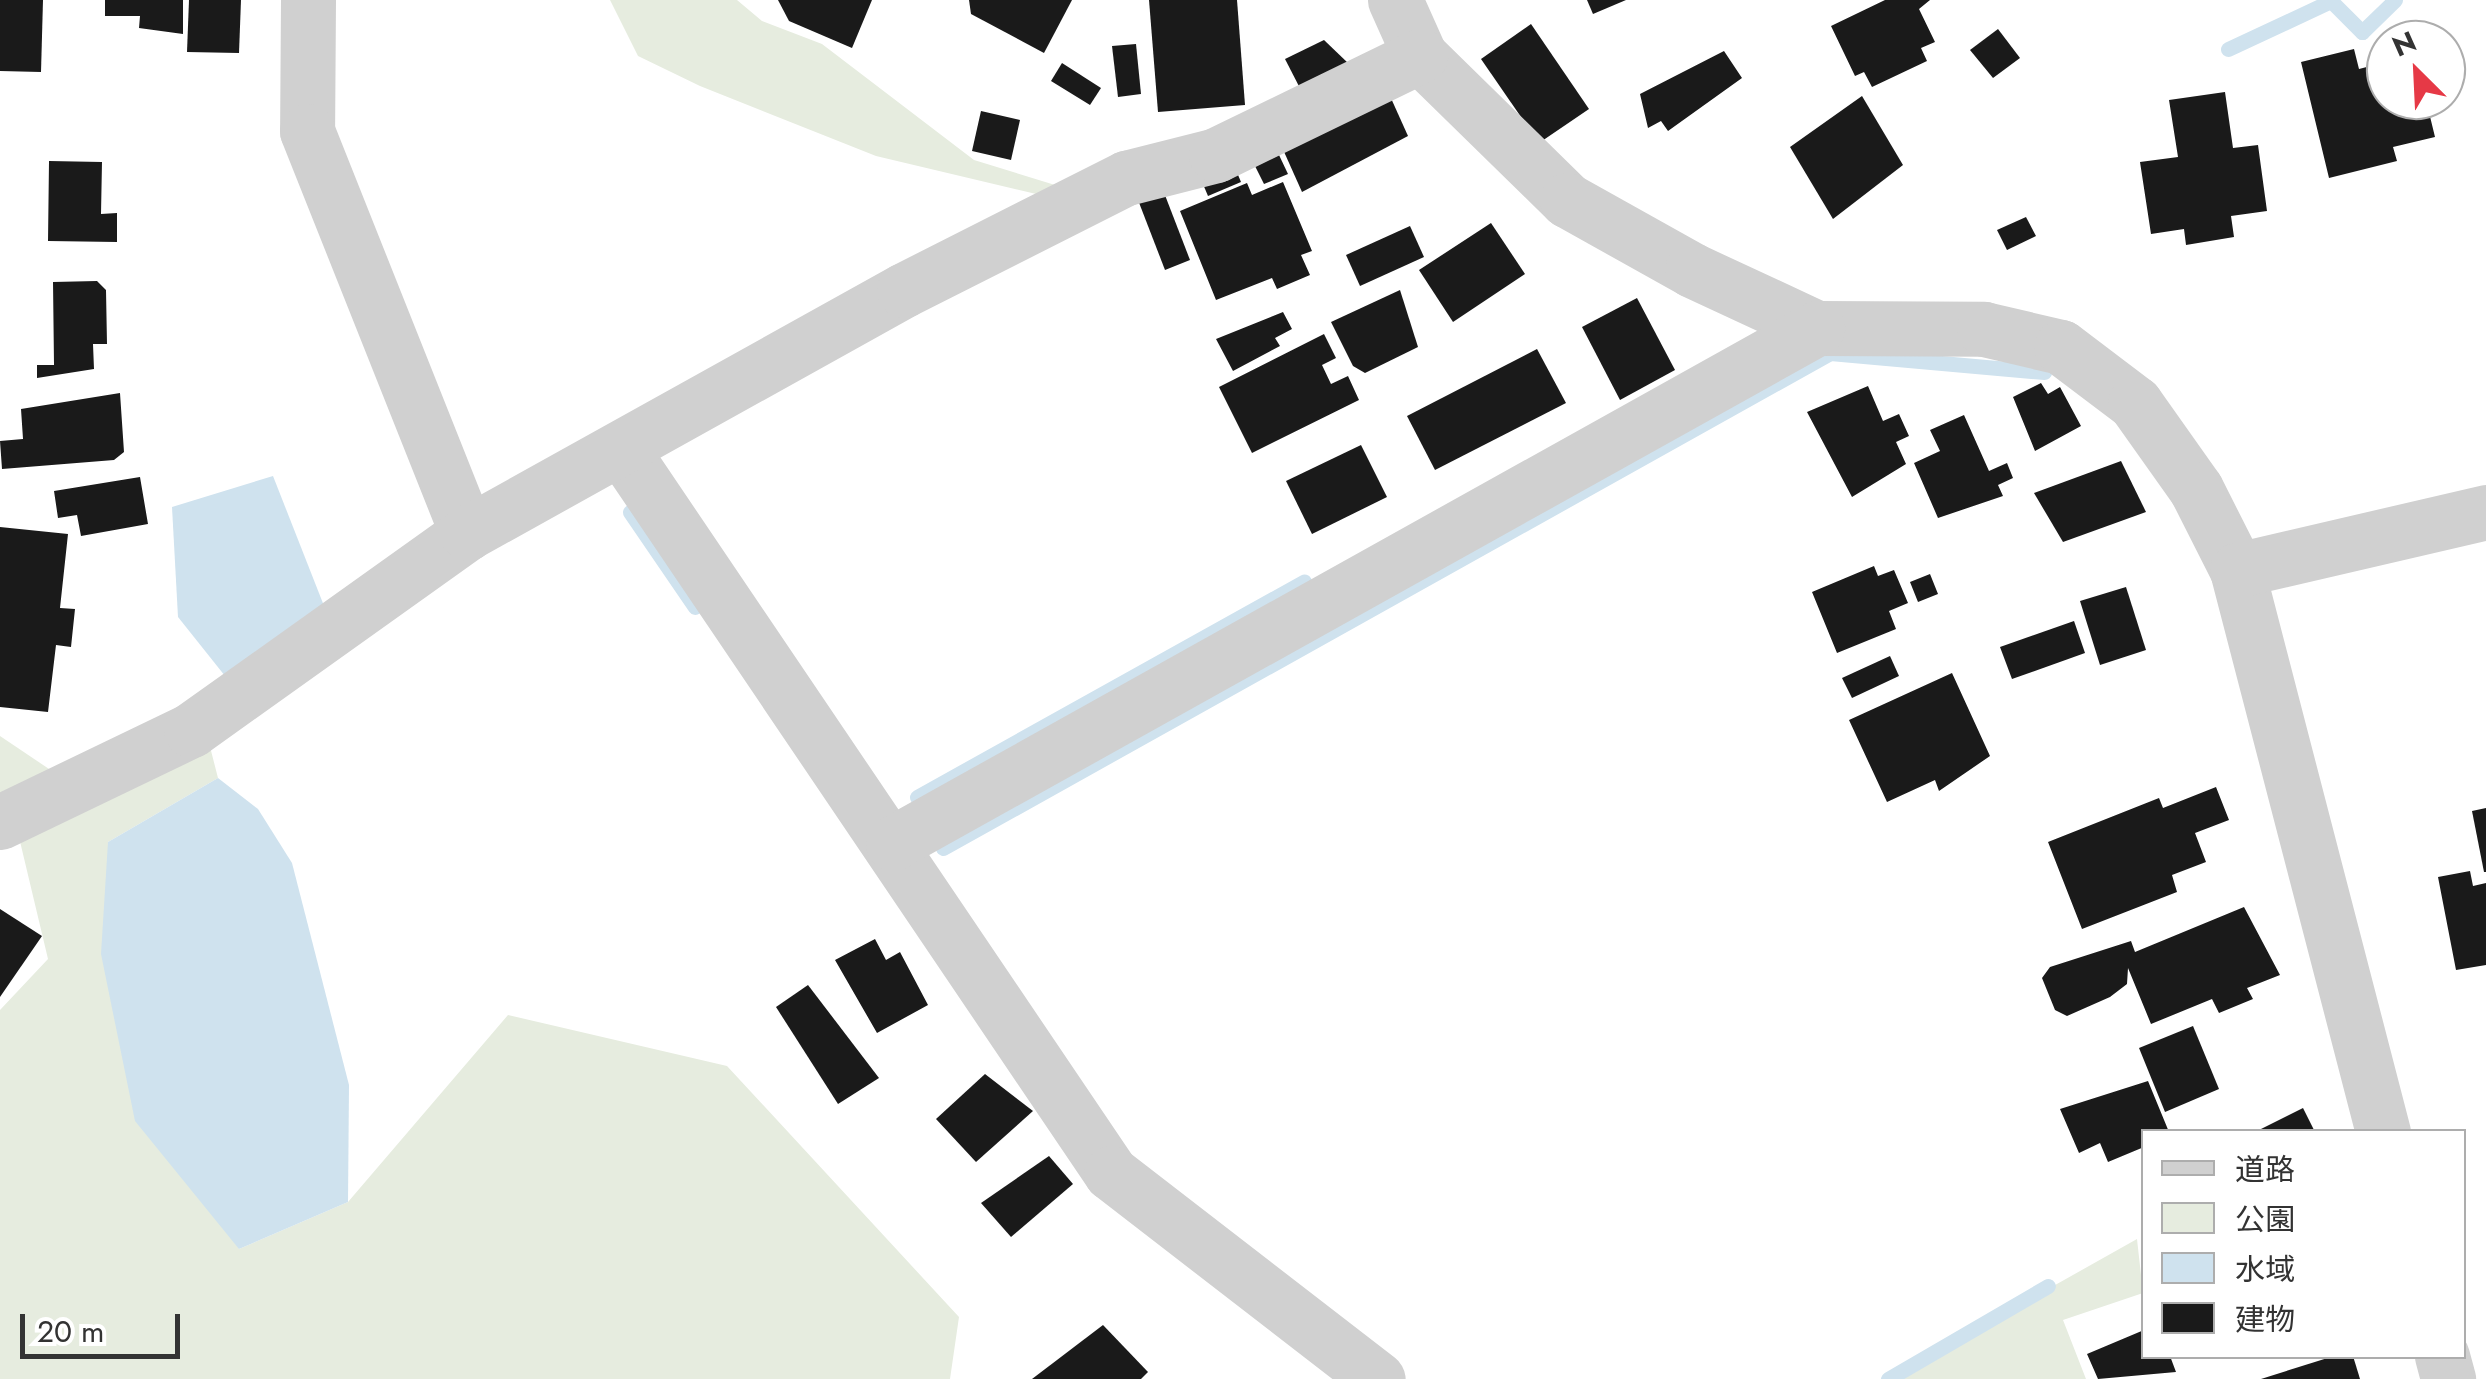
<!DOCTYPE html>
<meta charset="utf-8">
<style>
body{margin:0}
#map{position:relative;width:2486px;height:1379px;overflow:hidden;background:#fff;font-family:Jost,"Noto Sans JP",sans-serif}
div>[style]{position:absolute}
.green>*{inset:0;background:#e6ecdf}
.water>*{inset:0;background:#cfe2ee}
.stream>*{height:15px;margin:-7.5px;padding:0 7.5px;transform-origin:7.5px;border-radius:7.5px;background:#cfe2ee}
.building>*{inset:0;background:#1a1a1a}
.minor>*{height:55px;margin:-27.5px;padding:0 27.5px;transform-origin:27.5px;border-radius:27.5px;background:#d0d0d0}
span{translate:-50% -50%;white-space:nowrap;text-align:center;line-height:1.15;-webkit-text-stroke:10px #fff;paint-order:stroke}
.legend{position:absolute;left:2141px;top:1129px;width:325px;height:230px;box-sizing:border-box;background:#fff;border:2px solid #adadad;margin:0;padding:12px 18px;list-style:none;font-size:30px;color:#333}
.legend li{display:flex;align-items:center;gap:20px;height:50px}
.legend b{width:50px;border:2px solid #adadad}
.north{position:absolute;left:2366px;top:20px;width:100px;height:100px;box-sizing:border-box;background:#fff;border:2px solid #adadad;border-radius:50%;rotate:336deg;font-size:28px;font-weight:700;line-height:40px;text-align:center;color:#333}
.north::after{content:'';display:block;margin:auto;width:35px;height:45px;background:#e63946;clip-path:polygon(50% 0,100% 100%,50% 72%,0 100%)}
.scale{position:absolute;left:20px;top:1314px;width:160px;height:45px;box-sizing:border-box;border:5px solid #333;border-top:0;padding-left:12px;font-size:30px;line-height:35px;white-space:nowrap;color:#333;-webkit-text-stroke:8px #fff;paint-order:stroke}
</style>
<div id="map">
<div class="green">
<div style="clip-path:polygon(610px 0,737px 0,762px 21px,822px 44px,974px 160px,1068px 189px,1049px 197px,876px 156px,700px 86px,638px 56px)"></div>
<div style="clip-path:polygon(207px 735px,218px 778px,108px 842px,239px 1249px,348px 1202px,508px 1015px,727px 1066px,959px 1317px,950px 1379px,0 1379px,0 1010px,48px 959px,18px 833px)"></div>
<div style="clip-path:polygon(0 736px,58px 775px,0 810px)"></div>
<div style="clip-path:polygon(2137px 1239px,2143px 1293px,2063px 1320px,2086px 1379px,1888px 1379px)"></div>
</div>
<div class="water">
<div style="clip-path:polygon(273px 476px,328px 616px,233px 686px,178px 617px,172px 507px)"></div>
<div style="clip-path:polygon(218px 778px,258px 809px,292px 863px,349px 1085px,348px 1202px,239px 1249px,135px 1121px,101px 954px,108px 842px)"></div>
</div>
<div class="stream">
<div style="left:2228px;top:49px;width:114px;rotate:-25deg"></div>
<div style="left:2331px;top:1px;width:44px;rotate:45deg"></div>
<div style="left:2362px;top:32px;width:46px;rotate:-44.1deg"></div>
<div style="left:630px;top:512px;width:115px;rotate:55.6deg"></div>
<div style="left:917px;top:797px;width:443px;rotate:-29.1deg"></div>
<div style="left:943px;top:848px;width:1016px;rotate:-29.16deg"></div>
<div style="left:1830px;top:353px;width:215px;rotate:5.1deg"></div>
<div style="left:1888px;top:1379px;width:185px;rotate:-30.2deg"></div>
</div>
<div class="building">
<div style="clip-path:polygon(0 0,43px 0,41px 72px,0 71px)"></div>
<div style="clip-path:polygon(105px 0,183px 0,183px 34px,139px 28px,140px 16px,105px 16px)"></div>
<div style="clip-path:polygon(189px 0,241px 0,239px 53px,187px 52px)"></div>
<div style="clip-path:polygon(778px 0,872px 0,852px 48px,789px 21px)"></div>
<div style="clip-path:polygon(969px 0,1072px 0,1044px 53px,971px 14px)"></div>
<div style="clip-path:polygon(1149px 0,1237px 0,1245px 105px,1158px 112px)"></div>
<div style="clip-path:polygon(1587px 0,1626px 0,1593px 14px)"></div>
<div style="clip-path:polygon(1885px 0,1930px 0,1919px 9px,1935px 42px,1921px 48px,1927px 61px,1872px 87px,1864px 72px,1855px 76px,1831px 26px)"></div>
<div style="clip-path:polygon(1531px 24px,1589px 109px,1539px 143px,1481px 59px)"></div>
<div style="clip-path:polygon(1998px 29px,2020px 58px,1993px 78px,1970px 50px)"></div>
<div style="clip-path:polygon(1324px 40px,1349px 64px,1304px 96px,1285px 59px)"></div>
<div style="clip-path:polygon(1136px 44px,1141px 94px,1118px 97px,1112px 46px)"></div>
<div style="clip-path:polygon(2354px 49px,2359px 69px,2386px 62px,2386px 100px,2426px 100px,2435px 137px,2393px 147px,2397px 161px,2329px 178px,2301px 62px)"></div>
<div style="clip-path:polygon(1724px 51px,1742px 78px,1668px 131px,1661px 121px,1648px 128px,1640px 94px)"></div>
<div style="clip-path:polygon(1062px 63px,1101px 88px,1090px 105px,1051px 81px)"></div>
<div style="clip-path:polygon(2225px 92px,2233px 148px,2258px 145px,2267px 211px,2231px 216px,2234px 237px,2186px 245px,2184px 229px,2151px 234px,2140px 162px,2178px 157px,2169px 100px)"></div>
<div style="clip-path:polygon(1390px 96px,1408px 136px,1302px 192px,1281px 145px)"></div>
<div style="clip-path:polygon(1862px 96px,1903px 165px,1833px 219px,1790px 147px)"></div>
<div style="clip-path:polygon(981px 111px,1020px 120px,1011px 160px,972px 151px)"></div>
<div style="clip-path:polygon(1279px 155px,1288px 174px,1264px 184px,1255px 166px)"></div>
<div style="clip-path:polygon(49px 161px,102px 162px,101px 214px,117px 213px,117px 242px,48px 241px)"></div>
<div style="clip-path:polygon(1233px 163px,1241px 182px,1208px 196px,1200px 177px)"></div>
<div style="clip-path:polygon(1283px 182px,1312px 251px,1301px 255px,1310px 275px,1277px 289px,1272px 278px,1216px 300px,1180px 211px,1247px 183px,1252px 195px)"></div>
<div style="clip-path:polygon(1163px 190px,1190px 260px,1165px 270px,1138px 200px)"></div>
<div style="clip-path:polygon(2026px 217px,2036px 236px,2007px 250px,1997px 230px)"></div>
<div style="clip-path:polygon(1491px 223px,1525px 274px,1453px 322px,1419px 270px)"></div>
<div style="clip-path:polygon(1410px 226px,1424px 257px,1360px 286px,1346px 255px)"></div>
<div style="clip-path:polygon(97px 281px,106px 290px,107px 344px,93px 344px,94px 369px,37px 378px,37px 365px,54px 365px,53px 282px)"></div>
<div style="clip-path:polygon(1400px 290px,1418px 347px,1365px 373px,1353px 366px,1331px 322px)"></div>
<div style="clip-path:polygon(1637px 298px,1675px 370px,1620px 400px,1582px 327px)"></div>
<div style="clip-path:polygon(1283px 312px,1292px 329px,1275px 338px,1280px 346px,1233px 371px,1216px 339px)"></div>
<div style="clip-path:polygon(1324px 334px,1336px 358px,1322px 365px,1331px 384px,1348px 376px,1359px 400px,1252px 453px,1219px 387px)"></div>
<div style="clip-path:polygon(1537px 349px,1566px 403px,1435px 470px,1407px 416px)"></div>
<div style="clip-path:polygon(2041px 383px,2048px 394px,2060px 387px,2081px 426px,2035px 451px,2013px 397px)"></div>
<div style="clip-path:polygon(1868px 386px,1883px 421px,1899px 414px,1909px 436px,1896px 442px,1906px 464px,1852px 497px,1807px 412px)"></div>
<div style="clip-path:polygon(120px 393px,124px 452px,114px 460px,2px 469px,0 441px,23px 439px,21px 409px)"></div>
<div style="clip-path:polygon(1964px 415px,1989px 471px,2007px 463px,2013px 478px,1998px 485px,2003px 496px,1938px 518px,1914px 463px,1940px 451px,1930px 430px)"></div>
<div style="clip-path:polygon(1361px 445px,1387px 497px,1312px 534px,1286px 481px)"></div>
<div style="clip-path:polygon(2121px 461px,2146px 512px,2063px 542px,2034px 493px)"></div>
<div style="clip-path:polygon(140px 477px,148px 524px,81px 536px,77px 515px,58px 518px,54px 491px)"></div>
<div style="clip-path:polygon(0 527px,68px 534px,60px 608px,75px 609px,71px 647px,56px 645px,48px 712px,0 707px)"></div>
<div style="clip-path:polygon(1874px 566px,1878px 576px,1894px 570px,1908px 603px,1889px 611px,1896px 629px,1837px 653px,1812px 592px)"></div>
<div style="clip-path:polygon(1930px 574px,1938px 594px,1918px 602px,1910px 582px)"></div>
<div style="clip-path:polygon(2126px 587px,2146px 650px,2100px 665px,2080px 601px)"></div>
<div style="clip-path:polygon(2074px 621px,2085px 653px,2012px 679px,2000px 647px)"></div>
<div style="clip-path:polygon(1890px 656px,1899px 676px,1852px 698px,1842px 678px)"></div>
<div style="clip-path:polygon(1952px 673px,1990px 756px,1939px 791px,1935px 780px,1887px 802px,1849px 720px)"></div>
<div style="clip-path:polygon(2216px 787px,2229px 820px,2195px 833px,2206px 862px,2172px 875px,2177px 892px,2082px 929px,2048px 842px,2159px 798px,2163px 808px)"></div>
<div style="clip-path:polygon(2486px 808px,2486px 872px,2484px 872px,2472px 811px)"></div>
<div style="clip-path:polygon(2470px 871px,2473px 886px,2486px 883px,2486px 965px,2456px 970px,2438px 877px)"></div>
<div style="clip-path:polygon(2244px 907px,2280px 975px,2247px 988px,2253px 999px,2219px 1013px,2212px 999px,2151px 1024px,2128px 968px,2127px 984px,2110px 997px,2067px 1016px,2055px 1010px,2042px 978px,2050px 967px,2131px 941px,2135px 952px)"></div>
<div style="clip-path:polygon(0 909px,42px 936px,0 997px)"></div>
<div style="clip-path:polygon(875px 939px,886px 960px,900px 952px,928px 1005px,877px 1033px,835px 960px)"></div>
<div style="clip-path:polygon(808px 985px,879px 1078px,838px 1104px,776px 1007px)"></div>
<div style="clip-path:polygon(2193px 1026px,2219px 1089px,2165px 1112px,2139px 1048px)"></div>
<div style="clip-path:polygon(985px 1074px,1033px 1111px,976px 1162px,936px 1119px)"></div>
<div style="clip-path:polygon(2148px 1081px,2169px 1132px,2144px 1132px,2144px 1147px,2108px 1162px,2100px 1143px,2079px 1153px,2060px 1109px)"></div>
<div style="clip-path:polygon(2303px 1108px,2315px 1132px,2255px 1132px)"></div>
<div style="clip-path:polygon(1049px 1156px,1073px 1184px,1011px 1237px,981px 1203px)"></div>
<div style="clip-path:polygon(1103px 1325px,1148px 1372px,1141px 1379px,1032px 1379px)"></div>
<div style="clip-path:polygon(2144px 1330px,2144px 1356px,2170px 1356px,2176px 1372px,2098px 1379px,2087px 1354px)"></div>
<div style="clip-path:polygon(2334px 1356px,2353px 1356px,2360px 1379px,2261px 1379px)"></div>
</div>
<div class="minor">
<div style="left:308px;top:0;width:131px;rotate:90.4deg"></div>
<div style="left:307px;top:131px;width:433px;rotate:68.3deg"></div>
<div style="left:1395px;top:0;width:61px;rotate:65.9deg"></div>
<div style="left:1420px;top:56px;width:206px;rotate:44.4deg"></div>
<div style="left:1567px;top:200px;width:143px;rotate:29.2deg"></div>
<div style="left:1692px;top:270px;width:138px;rotate:24.9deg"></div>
<div style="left:1817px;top:328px;width:167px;rotate:0.3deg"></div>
<div style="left:1984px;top:329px;width:79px;rotate:13.2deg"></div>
<div style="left:2061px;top:347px;width:93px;rotate:37.1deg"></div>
<div style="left:2135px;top:403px;width:105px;rotate:54.7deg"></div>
<div style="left:2196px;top:489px;width:91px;rotate:63.2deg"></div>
<div style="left:2237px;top:570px;width:581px;rotate:75.44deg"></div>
<div style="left:624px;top:453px;width:869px;rotate:55.93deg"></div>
<div style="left:1111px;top:1173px;width:337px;rotate:37.7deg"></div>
<div style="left:2237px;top:570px;width:256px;rotate:-13.1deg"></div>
<div style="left:0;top:822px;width:212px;rotate:-25.7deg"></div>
<div style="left:191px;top:730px;width:339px;rotate:-35.5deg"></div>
<div style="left:467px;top:533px;width:500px;rotate:-29.08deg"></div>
<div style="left:904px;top:290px;width:249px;rotate:-26.8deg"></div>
<div style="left:1126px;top:178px;width:93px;rotate:-14.3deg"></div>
<div style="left:1216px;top:155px;width:227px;rotate:-25.9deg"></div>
<div style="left:893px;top:843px;width:1058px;rotate:-29.13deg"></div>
<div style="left:2442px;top:1356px;width:24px;rotate:75deg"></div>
</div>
<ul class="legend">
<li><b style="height:12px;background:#d0d0d0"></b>道路</li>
<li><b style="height:28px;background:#e6ecdf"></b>公園</li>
<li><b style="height:28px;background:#cfe2ee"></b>水域</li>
<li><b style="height:28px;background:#1a1a1a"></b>建物</li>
</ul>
<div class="north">N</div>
<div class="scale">20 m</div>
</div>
